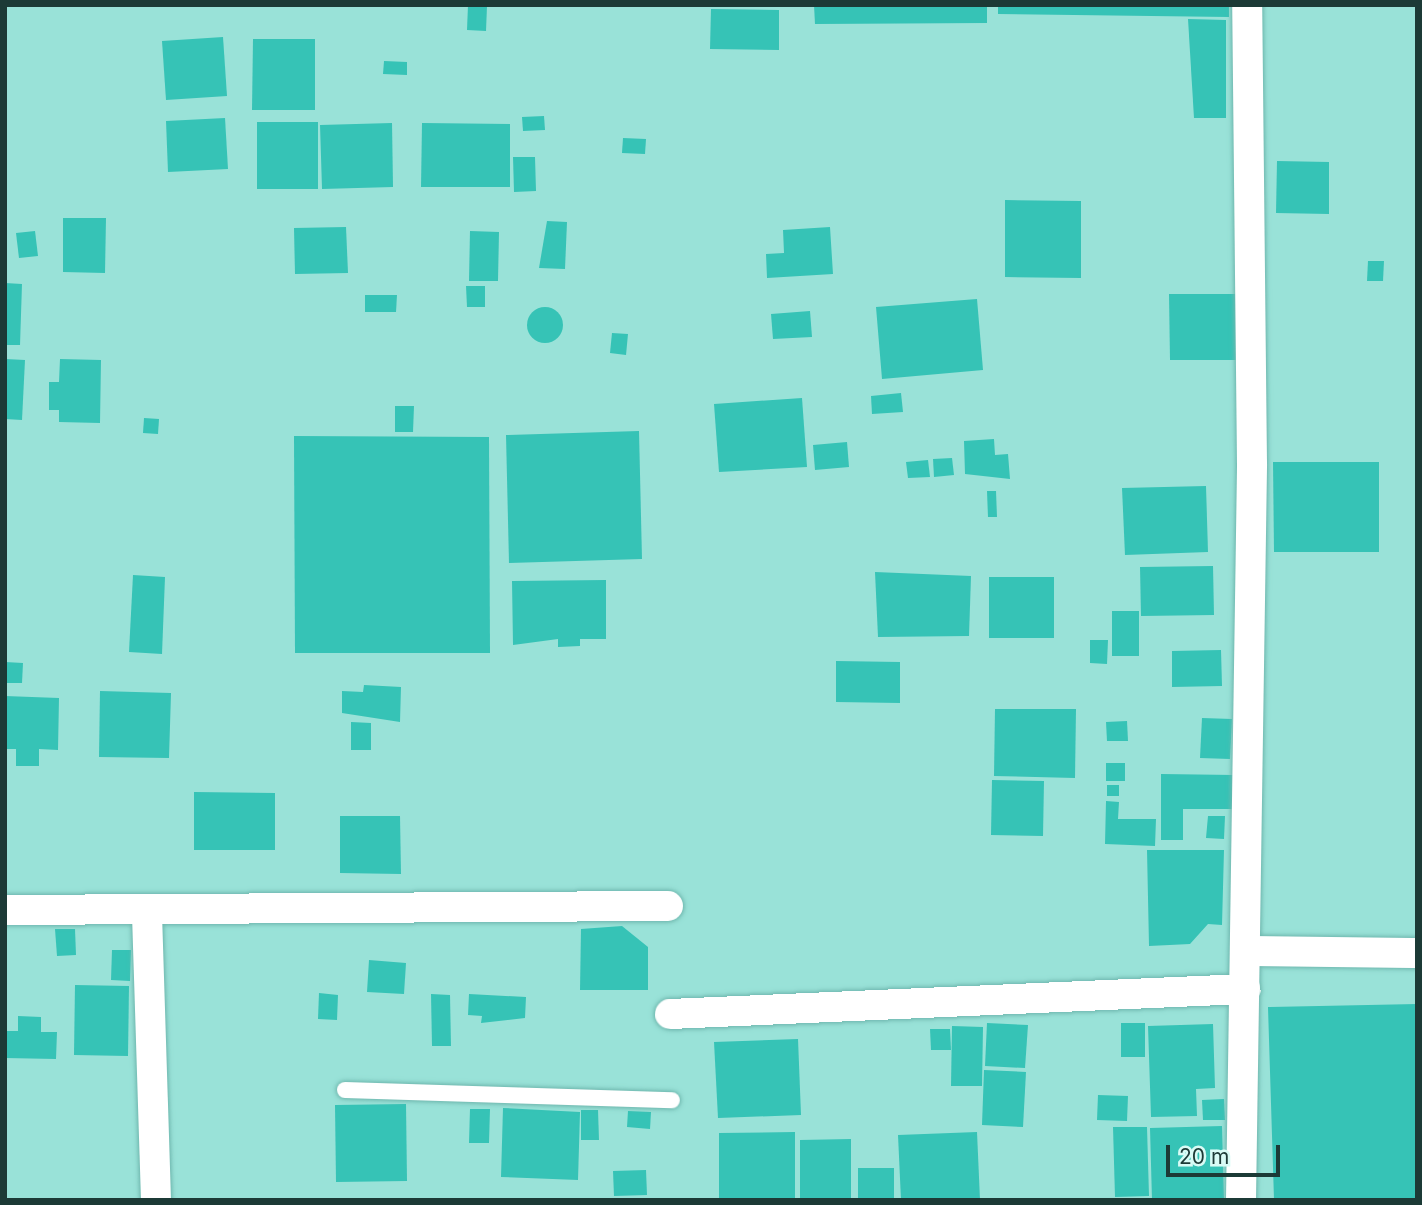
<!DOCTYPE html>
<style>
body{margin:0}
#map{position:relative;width:1422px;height:1205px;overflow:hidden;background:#99e2d8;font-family:Inter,sans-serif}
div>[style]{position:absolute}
.building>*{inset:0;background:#36c3b6}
.round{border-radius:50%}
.roads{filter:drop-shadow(0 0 2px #6fb7ae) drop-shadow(0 0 2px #6fb7ae)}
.service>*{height:16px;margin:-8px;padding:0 8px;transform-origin:8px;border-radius:8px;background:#fff}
.minor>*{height:30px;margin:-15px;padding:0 15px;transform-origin:15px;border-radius:15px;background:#fff}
span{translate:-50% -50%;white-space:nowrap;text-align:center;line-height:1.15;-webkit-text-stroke:7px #d8fbf5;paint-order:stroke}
.frame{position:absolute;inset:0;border:7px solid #1c3a36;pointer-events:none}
.scale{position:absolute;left:1166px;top:1145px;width:114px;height:32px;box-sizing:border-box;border:4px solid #1c3a36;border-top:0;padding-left:9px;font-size:21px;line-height:24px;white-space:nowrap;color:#1c3a36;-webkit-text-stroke:5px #d8fbf5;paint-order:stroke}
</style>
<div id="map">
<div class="building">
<div style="clip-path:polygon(468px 5px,487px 6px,486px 31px,467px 30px)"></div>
<div style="clip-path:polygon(814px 5px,987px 5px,987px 23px,815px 24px)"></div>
<div style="clip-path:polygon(998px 5px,1229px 5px,1229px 17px,998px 14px)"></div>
<div style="clip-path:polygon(711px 9px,779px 10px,779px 50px,710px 49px)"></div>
<div style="clip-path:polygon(1188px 19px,1226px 20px,1226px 118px,1194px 118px)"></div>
<div style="clip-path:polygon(223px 37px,227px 96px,166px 100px,162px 41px)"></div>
<div style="clip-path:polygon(253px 39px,315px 39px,315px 110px,252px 110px)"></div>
<div style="clip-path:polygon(384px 61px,407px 62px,407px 75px,383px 74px)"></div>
<div style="clip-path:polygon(544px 116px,545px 130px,523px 131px,522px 117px)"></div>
<div style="clip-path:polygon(225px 118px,228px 169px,168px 172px,166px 121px)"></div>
<div style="clip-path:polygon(257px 122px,318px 122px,318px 189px,257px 189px)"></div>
<div style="clip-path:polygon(392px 123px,393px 187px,322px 189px,320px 125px)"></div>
<div style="clip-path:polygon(422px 123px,510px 124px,510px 187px,421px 187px)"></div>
<div style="clip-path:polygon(623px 138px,646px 139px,645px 154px,622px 153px)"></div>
<div style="clip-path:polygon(513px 157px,535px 157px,536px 191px,514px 192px)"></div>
<div style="clip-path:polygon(1277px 161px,1329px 162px,1329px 214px,1276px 213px)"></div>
<div style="clip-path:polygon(1005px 200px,1081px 201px,1081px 278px,1005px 277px)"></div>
<div style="clip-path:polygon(63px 218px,106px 218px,105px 273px,63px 272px)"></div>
<div style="clip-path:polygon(547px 221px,567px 222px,565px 269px,539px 268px)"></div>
<div style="clip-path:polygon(346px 227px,348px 273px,295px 274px,294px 228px)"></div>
<div style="clip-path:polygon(830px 227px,833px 274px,767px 278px,766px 254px,784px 253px,783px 230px)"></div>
<div style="clip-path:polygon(35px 231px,38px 256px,19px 258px,16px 233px)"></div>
<div style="clip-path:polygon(470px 231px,499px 232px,498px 281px,469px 281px)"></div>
<div style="clip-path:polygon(1368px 261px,1384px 261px,1383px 281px,1367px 281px)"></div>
<div style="clip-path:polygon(5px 283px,22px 284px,20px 345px,5px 345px)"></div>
<div style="clip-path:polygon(466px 286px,485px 286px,485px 307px,467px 307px)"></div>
<div style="clip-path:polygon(1169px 294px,1236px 294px,1237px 360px,1170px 360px)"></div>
<div style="clip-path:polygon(365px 295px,397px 295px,396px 312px,365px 312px)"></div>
<div style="clip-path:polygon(977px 299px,983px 370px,882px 379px,876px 307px)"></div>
<div class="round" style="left:527px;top:307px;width:36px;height:36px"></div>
<div style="clip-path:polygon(810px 311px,812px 337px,773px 339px,771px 314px)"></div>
<div style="clip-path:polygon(612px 333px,628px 334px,626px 355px,610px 353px)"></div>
<div style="clip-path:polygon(5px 359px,25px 360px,22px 420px,5px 419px)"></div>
<div style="clip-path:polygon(60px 359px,101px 360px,100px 423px,59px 422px,59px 410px,49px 410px,49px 382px,59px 382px)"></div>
<div style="clip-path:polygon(901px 393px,903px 412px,872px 414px,871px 396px)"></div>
<div style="clip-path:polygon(802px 398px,807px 467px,719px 472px,714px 404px)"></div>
<div style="clip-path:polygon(395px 406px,414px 406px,413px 432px,395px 432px)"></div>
<div style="clip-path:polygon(144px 418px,159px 419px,158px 434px,143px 433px)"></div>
<div style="clip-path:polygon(639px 431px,642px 559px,509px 563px,506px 435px)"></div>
<div style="clip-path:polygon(294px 436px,489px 437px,490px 653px,295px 653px)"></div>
<div style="clip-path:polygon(994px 439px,995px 455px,1008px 454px,1010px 479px,965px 474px,964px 441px)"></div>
<div style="clip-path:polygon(847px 442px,849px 467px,815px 470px,813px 445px)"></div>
<div style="clip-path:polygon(952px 458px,954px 475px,934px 477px,933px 459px)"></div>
<div style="clip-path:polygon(928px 460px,930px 477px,908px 478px,906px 462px)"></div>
<div style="clip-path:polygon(1273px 462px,1379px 462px,1379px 552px,1274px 552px)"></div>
<div style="clip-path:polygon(1206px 486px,1208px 552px,1125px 555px,1122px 488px)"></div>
<div style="clip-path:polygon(987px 491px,996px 491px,997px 517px,988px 517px)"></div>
<div style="clip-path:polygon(1213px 566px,1214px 615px,1141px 616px,1140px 567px)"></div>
<div style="clip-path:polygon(875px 572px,971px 576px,969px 636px,878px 637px)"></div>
<div style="clip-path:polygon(133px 575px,165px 577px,162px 654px,129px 652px)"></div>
<div style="clip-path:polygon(989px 577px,1054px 577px,1054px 638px,989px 638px)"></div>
<div style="clip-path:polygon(606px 580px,606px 639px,580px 639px,580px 646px,558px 647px,558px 639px,513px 645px,512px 581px)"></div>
<div style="clip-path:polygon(1112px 611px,1139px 611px,1139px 656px,1112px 656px)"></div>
<div style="clip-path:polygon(1090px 640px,1108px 640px,1107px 664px,1090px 663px)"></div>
<div style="clip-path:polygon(1221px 650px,1222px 686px,1172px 687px,1172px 651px)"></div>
<div style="clip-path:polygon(836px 661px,900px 662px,900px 703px,836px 702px)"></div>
<div style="clip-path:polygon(5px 662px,23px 663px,22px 683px,5px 683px)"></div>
<div style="clip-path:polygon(364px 685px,401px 687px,400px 722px,342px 713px,342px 691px,363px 692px)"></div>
<div style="clip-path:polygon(100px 691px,171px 693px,169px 758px,99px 757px)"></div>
<div style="clip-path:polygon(5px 696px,59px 698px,58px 750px,39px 749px,39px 766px,16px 766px,16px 749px,5px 749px)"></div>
<div style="clip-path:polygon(995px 709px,1076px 709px,1075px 778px,994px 776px)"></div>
<div style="clip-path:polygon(1202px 718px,1232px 719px,1230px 759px,1200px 758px)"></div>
<div style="clip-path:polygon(1127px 721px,1128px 741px,1107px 741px,1106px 722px)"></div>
<div style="clip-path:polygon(351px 722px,371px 723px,371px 750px,351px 750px)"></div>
<div style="clip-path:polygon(1106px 763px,1125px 763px,1125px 781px,1106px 781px)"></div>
<div style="clip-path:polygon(1161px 774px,1234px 775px,1234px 809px,1183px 809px,1183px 840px,1161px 840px)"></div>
<div style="clip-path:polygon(992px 780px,1044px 781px,1043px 836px,991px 835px)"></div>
<div style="clip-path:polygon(1107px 785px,1119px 785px,1119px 796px,1107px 796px)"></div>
<div style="clip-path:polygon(194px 792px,275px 793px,275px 850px,194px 850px)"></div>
<div style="clip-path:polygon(1106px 801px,1119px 802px,1118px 819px,1156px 819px,1155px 846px,1105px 844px)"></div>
<div style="clip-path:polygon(340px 816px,400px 816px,401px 874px,340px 873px)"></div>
<div style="clip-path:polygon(1208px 816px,1225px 816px,1224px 839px,1206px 838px)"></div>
<div style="clip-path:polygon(1147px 850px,1224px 850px,1222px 925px,1208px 924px,1190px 944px,1149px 946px)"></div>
<div style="clip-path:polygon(622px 926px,648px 947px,648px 990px,580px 990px,581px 929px)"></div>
<div style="clip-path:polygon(55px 929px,75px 929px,76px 955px,57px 956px)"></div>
<div style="clip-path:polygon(112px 950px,131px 950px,130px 981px,111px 980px)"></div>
<div style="clip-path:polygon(369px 960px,406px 963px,404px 994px,367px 992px)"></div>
<div style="clip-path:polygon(75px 985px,129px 986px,128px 1056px,74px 1055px)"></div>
<div style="clip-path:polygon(319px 993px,338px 995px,337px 1020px,318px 1019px)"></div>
<div style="clip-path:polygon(431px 994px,450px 995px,451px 1046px,432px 1046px)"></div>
<div style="clip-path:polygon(469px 994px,526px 997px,525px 1018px,481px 1023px,482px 1016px,468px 1015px)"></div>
<div style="clip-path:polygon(1417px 1004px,1417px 1200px,1274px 1200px,1268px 1007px)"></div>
<div style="clip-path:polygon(18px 1016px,41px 1017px,41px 1032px,57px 1032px,56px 1059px,5px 1058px,5px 1031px,18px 1031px)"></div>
<div style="clip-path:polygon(987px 1023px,1028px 1025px,1025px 1068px,985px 1066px)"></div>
<div style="clip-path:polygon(1121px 1023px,1145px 1023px,1145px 1057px,1121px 1057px)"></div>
<div style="clip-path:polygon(1213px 1024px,1215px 1088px,1196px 1089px,1197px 1116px,1151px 1117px,1148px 1026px)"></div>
<div style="clip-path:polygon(952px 1026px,983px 1027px,982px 1086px,951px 1086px)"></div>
<div style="clip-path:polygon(930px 1029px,950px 1029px,951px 1050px,931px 1050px)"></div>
<div style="clip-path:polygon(798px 1039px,801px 1115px,718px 1118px,714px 1042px)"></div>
<div style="clip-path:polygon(984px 1070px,1026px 1072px,1023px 1127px,982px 1125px)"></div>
<div style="clip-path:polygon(1098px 1095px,1128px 1096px,1127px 1121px,1097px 1120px)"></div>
<div style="clip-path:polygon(1224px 1099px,1225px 1120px,1203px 1120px,1202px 1100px)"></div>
<div style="clip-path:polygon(406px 1104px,407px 1181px,336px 1182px,335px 1105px)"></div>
<div style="clip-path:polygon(503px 1108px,580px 1112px,578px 1180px,501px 1177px)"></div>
<div style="clip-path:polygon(470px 1109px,490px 1109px,489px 1143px,469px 1143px)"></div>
<div style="clip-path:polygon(581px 1110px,598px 1110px,599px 1140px,581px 1140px)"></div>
<div style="clip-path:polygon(628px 1111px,651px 1112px,650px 1129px,627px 1127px)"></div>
<div style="clip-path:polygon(1222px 1126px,1224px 1200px,1152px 1200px,1150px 1128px)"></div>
<div style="clip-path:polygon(1113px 1127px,1147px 1127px,1149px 1196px,1115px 1197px)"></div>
<div style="clip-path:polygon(795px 1132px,795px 1200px,719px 1200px,719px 1133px)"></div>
<div style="clip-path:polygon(977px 1132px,980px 1200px,901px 1200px,898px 1135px)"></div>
<div style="clip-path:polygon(851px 1139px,851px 1200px,800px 1200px,800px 1140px)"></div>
<div style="clip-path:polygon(858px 1168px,894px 1168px,894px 1200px,858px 1200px)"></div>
<div style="clip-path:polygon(646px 1170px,647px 1195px,614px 1196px,613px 1171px)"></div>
</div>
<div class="roads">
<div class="service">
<div style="left:345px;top:1090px;width:327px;rotate:1.8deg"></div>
</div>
<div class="minor">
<div style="left:5px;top:910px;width:663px;rotate:-0.35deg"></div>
<div style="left:147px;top:914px;width:286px;rotate:88.2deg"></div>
<div style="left:1246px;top:951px;width:171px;rotate:0.7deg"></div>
<div style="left:670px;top:1014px;width:576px;rotate:-2.49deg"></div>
<div style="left:1241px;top:1200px;width:736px;rotate:-89.14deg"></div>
<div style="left:1252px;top:464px;width:459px;rotate:-90.6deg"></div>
</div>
</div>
<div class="frame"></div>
<div class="scale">20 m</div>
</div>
